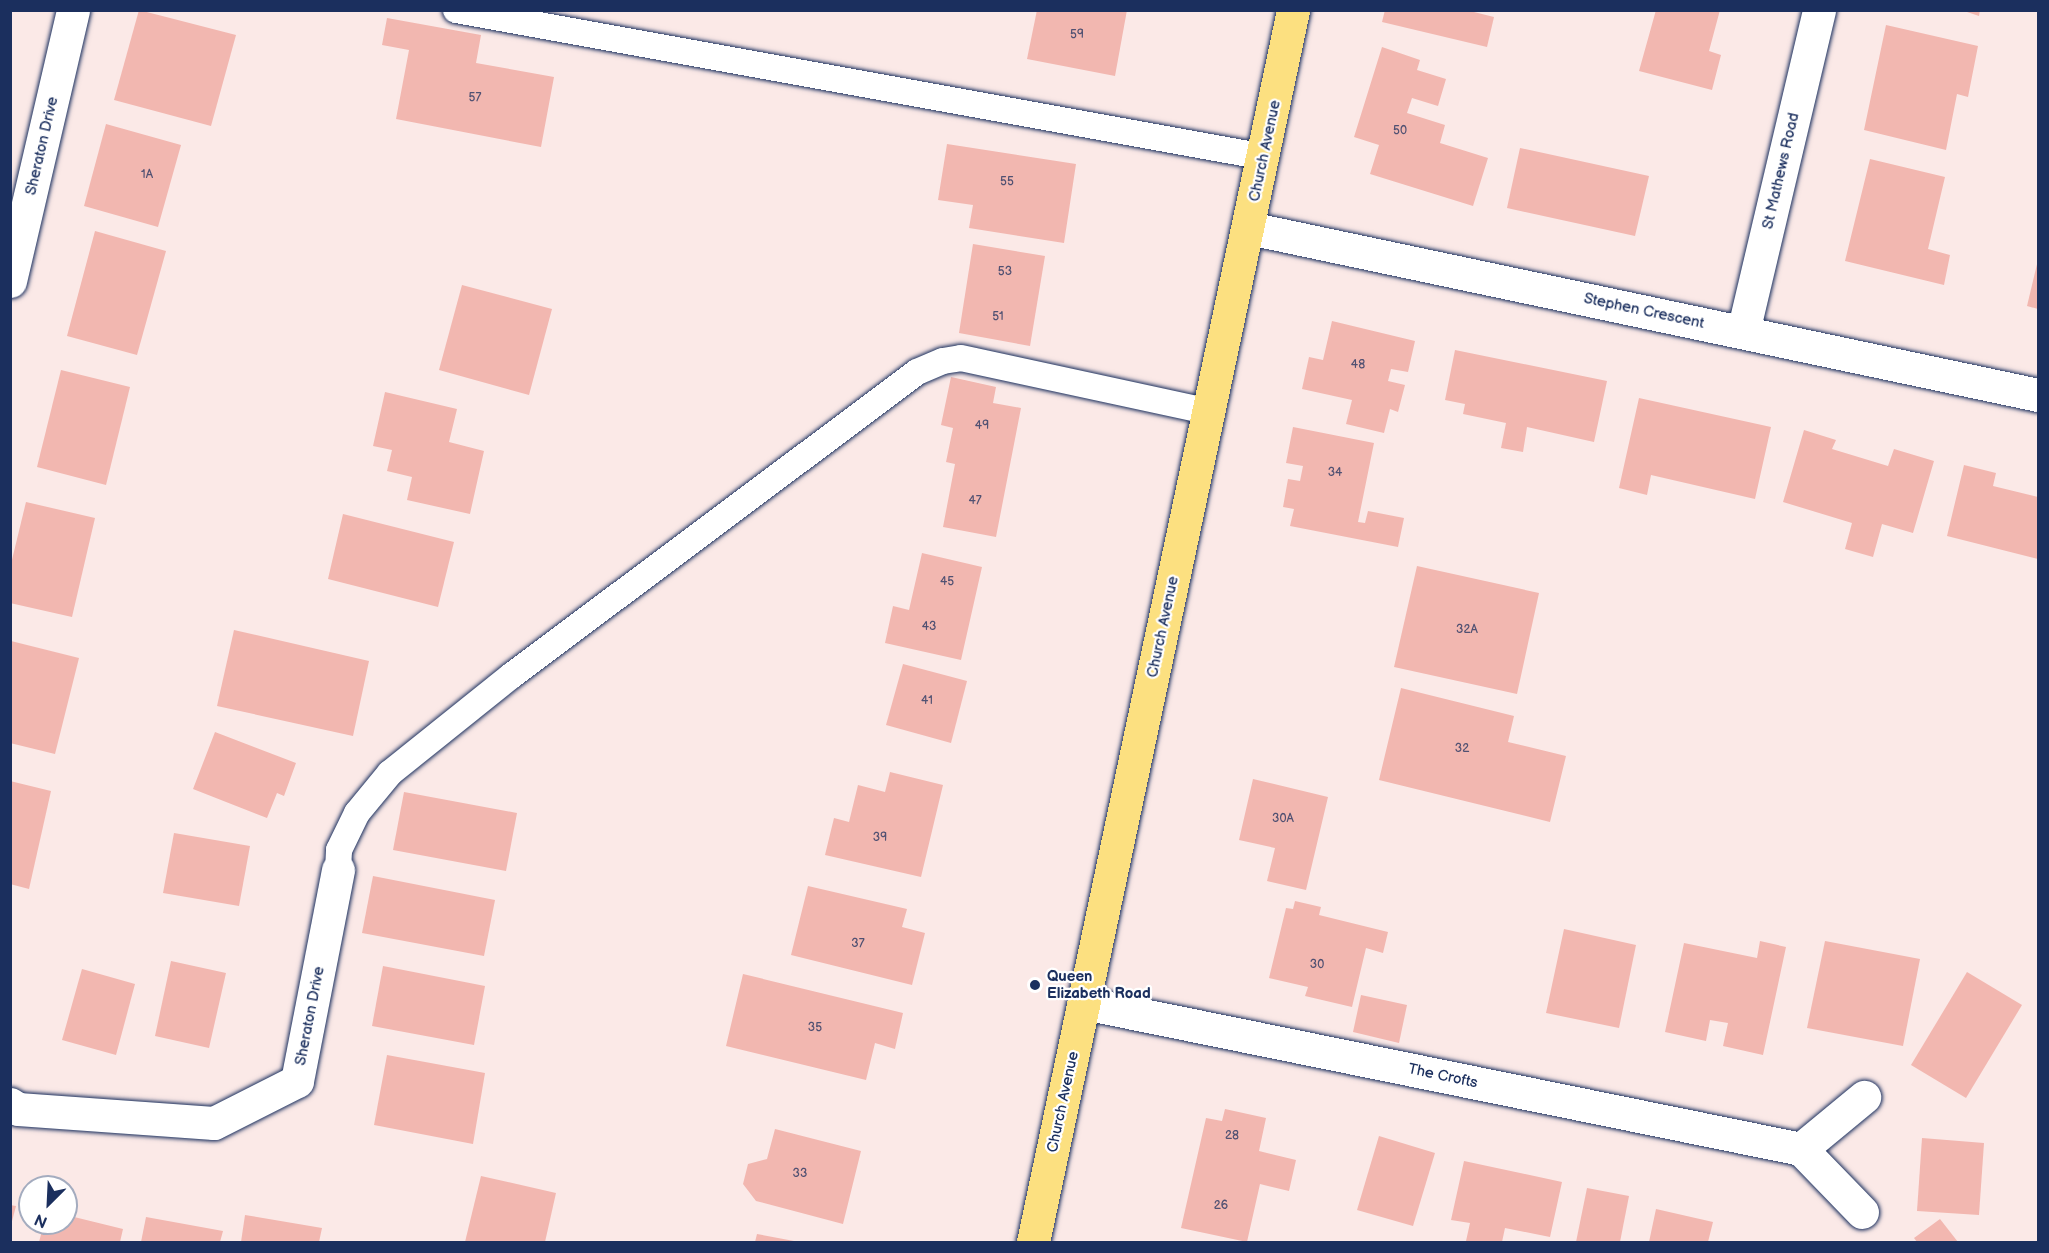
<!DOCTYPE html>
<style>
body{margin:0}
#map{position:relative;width:2049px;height:1253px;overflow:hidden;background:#fbe9e7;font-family:"Balsamiq Sans",sans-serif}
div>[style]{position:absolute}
.building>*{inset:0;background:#f2b7b0}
.roads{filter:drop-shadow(0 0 2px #1b2f5e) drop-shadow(0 0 2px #1b2f5e)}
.service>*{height:26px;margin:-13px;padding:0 13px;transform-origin:13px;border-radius:13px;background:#fff}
.minor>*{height:33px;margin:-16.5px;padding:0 16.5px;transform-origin:16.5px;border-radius:16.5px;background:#fff}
.primary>*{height:33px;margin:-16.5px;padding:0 16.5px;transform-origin:16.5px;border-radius:16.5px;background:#fce080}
.dots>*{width:16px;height:16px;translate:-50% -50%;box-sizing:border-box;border:3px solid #fff;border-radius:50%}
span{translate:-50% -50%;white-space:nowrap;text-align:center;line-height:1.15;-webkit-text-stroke:4.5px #fff;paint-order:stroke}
.number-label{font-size:12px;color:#515172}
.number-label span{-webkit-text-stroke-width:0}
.street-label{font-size:15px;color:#1b2f5e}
.poi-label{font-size:15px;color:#1b2f5e;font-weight:700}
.left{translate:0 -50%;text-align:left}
.frame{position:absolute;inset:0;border:12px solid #1b2f5e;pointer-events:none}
.north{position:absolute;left:18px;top:1175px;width:60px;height:60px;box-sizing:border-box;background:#fff;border:2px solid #a4acbf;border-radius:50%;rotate:204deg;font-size:16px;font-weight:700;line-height:24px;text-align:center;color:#1b2f5e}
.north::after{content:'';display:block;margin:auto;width:21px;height:27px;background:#1b2f5e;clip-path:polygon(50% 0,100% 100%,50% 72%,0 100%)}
</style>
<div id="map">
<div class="building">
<div style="clip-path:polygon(139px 10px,236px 35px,211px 126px,114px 100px)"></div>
<div style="clip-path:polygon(1037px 10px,1127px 10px,1115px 76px,1027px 59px)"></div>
<div style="clip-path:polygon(1385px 10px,1466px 10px,1494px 17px,1487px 47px,1382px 22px)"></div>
<div style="clip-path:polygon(1656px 10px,1720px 10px,1709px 51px,1721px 55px,1712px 90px,1639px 71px)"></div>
<div style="clip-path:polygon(1961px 10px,1980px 10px,1979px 16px)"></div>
<div style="clip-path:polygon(387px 18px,481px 35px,476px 63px,554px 77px,541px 147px,396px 119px,409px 50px,382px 45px)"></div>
<div style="clip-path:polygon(1886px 25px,1978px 46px,1968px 97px,1957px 94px,1946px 150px,1864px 130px)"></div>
<div style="clip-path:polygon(1382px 47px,1420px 60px,1417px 70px,1446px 79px,1438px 106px,1412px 98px,1407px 113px,1445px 125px,1440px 143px,1488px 158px,1473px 206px,1370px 174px,1379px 145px,1354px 137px)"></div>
<div style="clip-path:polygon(106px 124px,181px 145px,158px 227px,84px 206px)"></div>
<div style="clip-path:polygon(947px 144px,1076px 164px,1064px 243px,969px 228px,973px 205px,938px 200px)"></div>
<div style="clip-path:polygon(1520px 148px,1649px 176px,1635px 236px,1507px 208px)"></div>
<div style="clip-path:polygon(1870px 159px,1945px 177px,1928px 249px,1950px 255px,1944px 285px,1845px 261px)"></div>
<div style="clip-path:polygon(95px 231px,166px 251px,137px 355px,67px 336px)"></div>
<div style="clip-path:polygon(973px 244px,1045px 256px,1030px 346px,959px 333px)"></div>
<div style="clip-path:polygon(2038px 260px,2038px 309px,2027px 306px)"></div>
<div style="clip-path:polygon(462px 285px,552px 309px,529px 395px,439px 370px)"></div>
<div style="clip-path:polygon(1332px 321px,1415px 341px,1408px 372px,1391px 369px,1388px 381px,1405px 385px,1398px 412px,1390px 409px,1384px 433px,1346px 424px,1352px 400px,1302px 389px,1309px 357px,1323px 360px)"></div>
<div style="clip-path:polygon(1455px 350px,1607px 381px,1594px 442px,1527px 427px,1523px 452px,1501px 448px,1506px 423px,1463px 414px,1465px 404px,1445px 400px)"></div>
<div style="clip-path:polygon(61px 370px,130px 387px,106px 485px,37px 467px)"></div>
<div style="clip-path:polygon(951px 377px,996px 387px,993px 403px,1021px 408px,996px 537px,943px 527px,955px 464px,946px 462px,953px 428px,941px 425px)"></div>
<div style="clip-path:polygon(385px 392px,457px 409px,449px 442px,484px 451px,470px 514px,407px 500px,412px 477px,387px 471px,392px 450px,373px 446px)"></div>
<div style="clip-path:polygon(1639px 398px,1771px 427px,1755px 499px,1651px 475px,1647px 495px,1619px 488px)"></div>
<div style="clip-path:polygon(1293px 427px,1374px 443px,1358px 522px,1365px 523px,1368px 511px,1404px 518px,1398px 547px,1290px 526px,1294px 509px,1283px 507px,1288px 479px,1300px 481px,1303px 466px,1286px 463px)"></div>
<div style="clip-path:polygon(1804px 430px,1836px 440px,1832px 449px,1888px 466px,1894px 449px,1934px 461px,1913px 533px,1882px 524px,1873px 557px,1845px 549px,1852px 523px,1783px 502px)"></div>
<div style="clip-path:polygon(1964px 465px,1996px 473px,1993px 486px,2038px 497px,2038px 559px,1947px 536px)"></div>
<div style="clip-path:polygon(26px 502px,95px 518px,72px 617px,10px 603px,10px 568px)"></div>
<div style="clip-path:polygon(343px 514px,454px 542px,438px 607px,328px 579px)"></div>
<div style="clip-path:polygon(922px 553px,982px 567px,961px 660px,885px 643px,893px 606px,909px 610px)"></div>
<div style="clip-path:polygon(1417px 566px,1539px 593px,1517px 694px,1394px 667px)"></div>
<div style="clip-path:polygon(234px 630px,369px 661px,353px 736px,217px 706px)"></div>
<div style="clip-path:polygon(11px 641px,79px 658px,55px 754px,10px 743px)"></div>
<div style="clip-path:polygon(903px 664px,967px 681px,951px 743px,886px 725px)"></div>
<div style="clip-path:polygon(1401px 688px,1514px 716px,1508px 742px,1566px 756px,1550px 822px,1379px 780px)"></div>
<div style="clip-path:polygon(215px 732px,296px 763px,284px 796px,277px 793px,267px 818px,193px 789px)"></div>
<div style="clip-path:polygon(890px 772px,943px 785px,921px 877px,825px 855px,834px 818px,849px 822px,858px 785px,885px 792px)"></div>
<div style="clip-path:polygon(1253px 779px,1328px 797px,1306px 890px,1267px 881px,1275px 848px,1239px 840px)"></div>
<div style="clip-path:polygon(10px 781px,51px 791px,29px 889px,10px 884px)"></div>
<div style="clip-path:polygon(404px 792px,517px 813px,506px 871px,393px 850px)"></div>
<div style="clip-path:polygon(174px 833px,250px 846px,239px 906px,163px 893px)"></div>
<div style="clip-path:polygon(373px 876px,495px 900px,484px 956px,362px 933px)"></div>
<div style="clip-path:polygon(808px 886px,907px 909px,902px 927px,925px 933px,912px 985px,791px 955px)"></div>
<div style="clip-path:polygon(1295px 901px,1321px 907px,1319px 915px,1388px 932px,1383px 953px,1366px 948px,1352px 1007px,1305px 996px,1308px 987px,1269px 978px,1286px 908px,1293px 909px)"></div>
<div style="clip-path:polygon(1564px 929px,1636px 945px,1619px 1028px,1546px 1013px)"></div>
<div style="clip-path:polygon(1760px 941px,1786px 947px,1763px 1055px,1723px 1046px,1728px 1023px,1710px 1020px,1706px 1041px,1665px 1032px,1684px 943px,1757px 958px)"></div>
<div style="clip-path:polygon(1825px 941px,1920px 959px,1903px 1046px,1807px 1028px)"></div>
<div style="clip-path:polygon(171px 961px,226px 973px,209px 1048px,155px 1036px)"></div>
<div style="clip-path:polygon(383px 966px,485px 986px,474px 1045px,372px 1026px)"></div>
<div style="clip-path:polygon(82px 969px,135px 984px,116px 1055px,62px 1040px)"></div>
<div style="clip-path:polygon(1967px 972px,2022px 1005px,1966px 1098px,1911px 1065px)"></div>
<div style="clip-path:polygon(743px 974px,903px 1013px,895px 1049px,875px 1043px,866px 1080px,726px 1046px)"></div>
<div style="clip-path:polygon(1361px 995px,1407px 1005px,1399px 1043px,1353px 1032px)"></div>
<div style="clip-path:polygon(387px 1055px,485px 1073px,473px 1144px,374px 1125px)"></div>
<div style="clip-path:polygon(1225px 1109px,1266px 1118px,1259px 1151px,1296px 1160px,1289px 1191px,1260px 1184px,1247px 1242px,1181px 1228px,1206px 1118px,1222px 1121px)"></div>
<div style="clip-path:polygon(775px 1129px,861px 1151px,843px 1224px,756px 1201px,743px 1184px,748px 1164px,767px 1159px)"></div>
<div style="clip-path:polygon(1379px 1136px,1435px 1153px,1413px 1226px,1357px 1210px)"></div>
<div style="clip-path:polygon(1922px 1138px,1984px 1143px,1979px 1215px,1917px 1211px)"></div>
<div style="clip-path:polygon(1464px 1161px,1562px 1182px,1550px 1237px,1505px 1228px,1502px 1242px,1466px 1241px,1470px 1223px,1451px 1220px)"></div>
<div style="clip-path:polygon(481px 1176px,556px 1193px,545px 1242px,465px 1242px)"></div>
<div style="clip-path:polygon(1587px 1188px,1629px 1196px,1620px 1242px,1576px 1242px)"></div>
<div style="clip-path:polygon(10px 1205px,16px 1206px,11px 1225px,10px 1225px)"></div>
<div style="clip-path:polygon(1656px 1209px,1713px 1222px,1708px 1242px,1649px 1242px)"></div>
<div style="clip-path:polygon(66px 1215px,123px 1229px,120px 1242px,39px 1242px,44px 1223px,66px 1223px)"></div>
<div style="clip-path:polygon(245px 1215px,322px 1228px,319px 1242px,241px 1242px)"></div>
<div style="clip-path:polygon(146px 1217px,223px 1231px,220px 1242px,141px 1242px)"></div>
<div style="clip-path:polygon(1940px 1219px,1958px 1242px,1917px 1242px,1914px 1238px)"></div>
<div style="clip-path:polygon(757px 1234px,794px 1241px,794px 1242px,755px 1242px)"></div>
</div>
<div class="roads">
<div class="service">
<div style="left:456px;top:10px;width:822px;rotate:10.3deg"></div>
<div style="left:338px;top:870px;width:20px;rotate:-87deg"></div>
<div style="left:339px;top:850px;width:41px;rotate:-64.1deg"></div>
<div style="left:357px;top:813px;width:52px;rotate:-50.5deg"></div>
<div style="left:390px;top:773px;width:155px;rotate:-38.7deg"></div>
<div style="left:511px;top:676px;width:507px;rotate:-36.82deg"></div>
<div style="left:917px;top:372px;width:28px;rotate:-23deg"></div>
<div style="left:943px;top:361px;width:18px;rotate:-9deg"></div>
<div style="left:961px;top:358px;width:255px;rotate:12.2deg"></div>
</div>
<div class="minor">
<div style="left:1249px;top:228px;width:806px;rotate:11.95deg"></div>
<div style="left:10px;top:281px;width:278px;rotate:-76.9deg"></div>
<div style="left:1743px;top:332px;width:331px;rotate:-76.7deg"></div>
<div style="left:1084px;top:1003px;width:732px;rotate:11.51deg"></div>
<div style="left:10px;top:1104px;width:9px;rotate:32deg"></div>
<div style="left:18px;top:1109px;width:196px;rotate:4.1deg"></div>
<div style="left:214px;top:1123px;width:93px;rotate:-26.8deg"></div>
<div style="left:297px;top:1081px;width:215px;rotate:-79deg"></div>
<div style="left:1862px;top:1212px;width:88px;rotate:-134.1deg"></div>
<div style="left:1801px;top:1149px;width:82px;rotate:-39.5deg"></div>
</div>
<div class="primary">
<div style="left:1033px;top:1242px;width:1259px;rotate:-78.08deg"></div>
</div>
</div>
<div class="dots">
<div style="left:1035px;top:985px;background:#1b2f5e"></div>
</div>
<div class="number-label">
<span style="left:1077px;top:35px">59</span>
<span style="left:475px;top:98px">57</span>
<span style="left:1400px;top:131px">50</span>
<span style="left:147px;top:175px">1A</span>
<span style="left:1007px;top:182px">55</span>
<span style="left:1005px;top:272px">53</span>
<span style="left:998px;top:317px">51</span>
<span style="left:1358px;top:365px">48</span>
<span style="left:982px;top:426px">49</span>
<span style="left:1335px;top:473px">34</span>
<span style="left:975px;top:501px">47</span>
<span style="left:947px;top:582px">45</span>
<span style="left:929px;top:627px">43</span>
<span style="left:1467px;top:630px">32A</span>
<span style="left:927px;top:701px">41</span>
<span style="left:1462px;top:749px">32</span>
<span style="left:1283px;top:819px">30A</span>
<span style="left:880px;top:838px">39</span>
<span style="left:858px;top:944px">37</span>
<span style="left:1317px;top:965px">30</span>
<span style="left:815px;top:1028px">35</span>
<span style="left:1232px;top:1136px">28</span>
<span style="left:800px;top:1174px">33</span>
<span style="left:1221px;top:1206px">26</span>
</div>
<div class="street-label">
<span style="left:42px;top:146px;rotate:-77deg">Sheraton Drive</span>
<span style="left:1265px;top:151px;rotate:-78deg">Church Avenue</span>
<span style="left:1781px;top:171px;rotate:-77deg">St Mathews Road</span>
<span style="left:1644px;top:311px;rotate:12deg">Stephen Crescent</span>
<span style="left:1163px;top:627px;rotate:-78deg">Church Avenue</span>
<span style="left:310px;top:1016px;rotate:-79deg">Sheraton Drive</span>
<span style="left:1443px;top:1076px;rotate:12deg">The Crofts</span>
<span style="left:1063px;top:1102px;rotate:-78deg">Church Avenue</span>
</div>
<div class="poi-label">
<span class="left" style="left:1047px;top:985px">Queen<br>Elizabeth Road</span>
</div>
<div class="frame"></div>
<div class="north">N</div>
</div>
